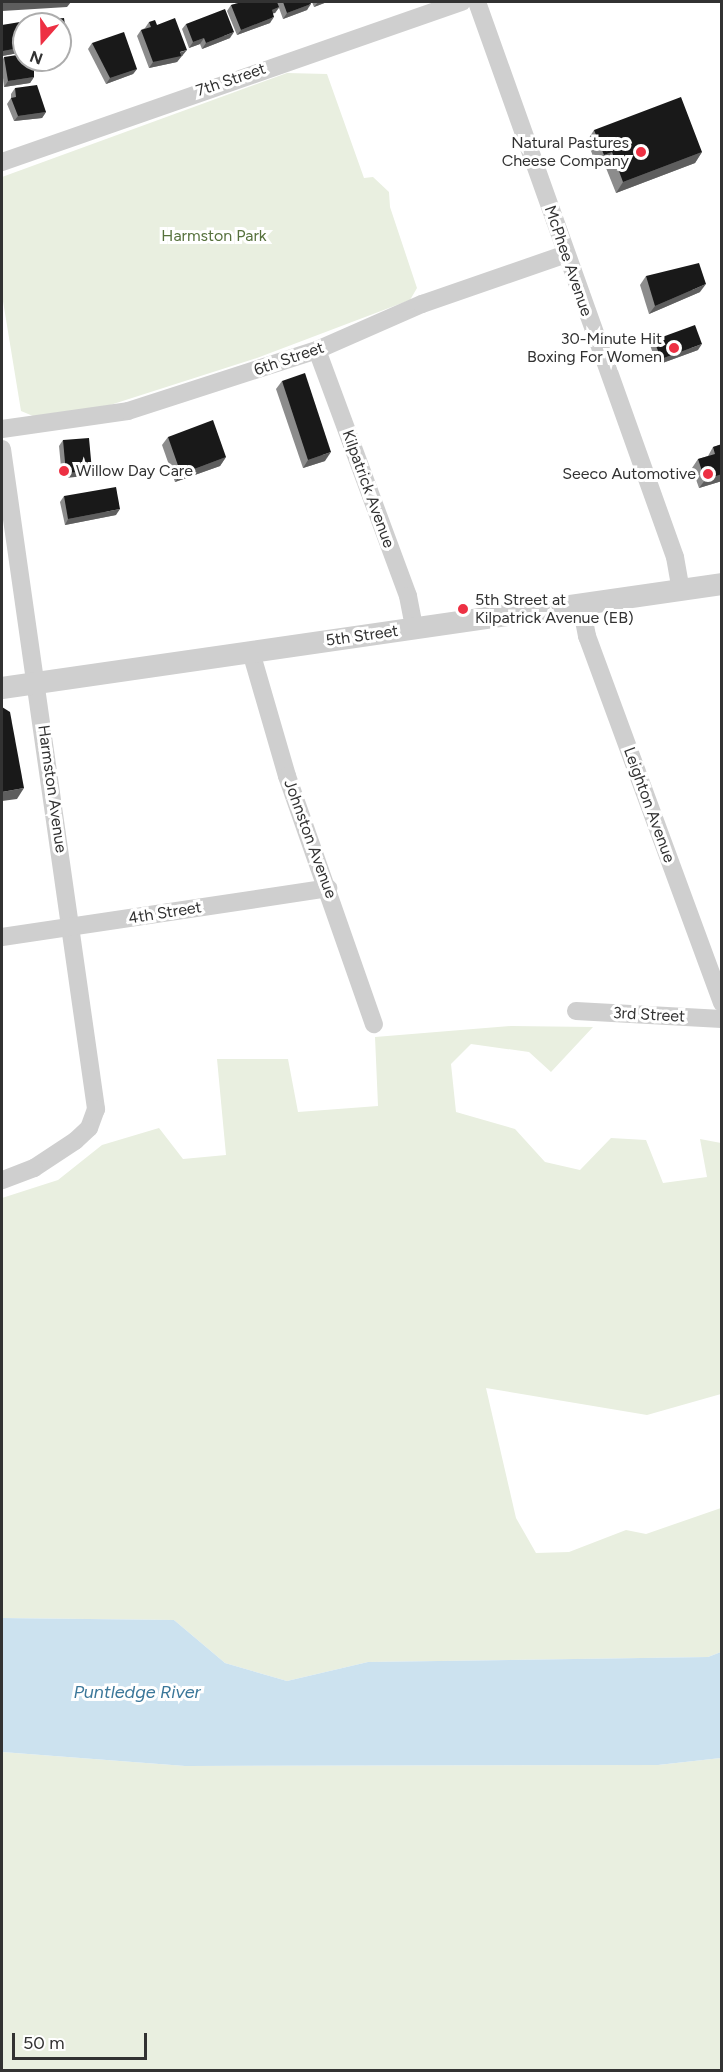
<!DOCTYPE html>
<style>
body{margin:0}
#map{position:relative;width:723px;height:2072px;overflow:hidden;background:#fff;font-family:Figtree,sans-serif}
div>[style]{position:absolute}
.green>*{inset:0;background:#e9efe0}
.water>*{inset:0;background:#cce2ef}
.minor>*{height:18px;margin:-9px;padding:0 9px;transform-origin:9px;border-radius:9px;background:#cfcfcf}
.tertiary>*{height:22px;margin:-11px;padding:0 11px;transform-origin:11px;border-radius:11px;background:#cfcfcf}
.wall>*{inset:0;background:#8c8c8c}
.shaded-wall>*{inset:0;background:#5e5e5e}
.building>*{inset:0;background:#191919}
.dots>*{width:16px;height:16px;translate:-50% -50%;box-sizing:border-box;border:3px solid #fff;border-radius:50%}
span{translate:-50% -50%;white-space:nowrap;text-align:center;line-height:1.15;-webkit-text-stroke:6px #fff;paint-order:stroke}
.street-label{font-size:16px;color:#323232}
.poi-label{font-size:16px;color:#323232}
.right{translate:-100% -50%;text-align:right}
.left{translate:0 -50%;text-align:left}
.park-label{font-size:16px;color:#56713c}
.water-label{font-size:18px;color:#3b7799;font-style:italic}
.frame{position:absolute;inset:0;border:3px solid #323232;pointer-events:none}
.north{position:absolute;left:12px;top:12px;width:60px;height:60px;box-sizing:border-box;background:#fff;border:2px solid #adadad;border-radius:50%;rotate:200deg;font-size:16px;font-weight:700;line-height:24px;text-align:center;color:#323232}
.north::after{content:'';display:block;margin:auto;width:21px;height:27px;background:#ed3043;clip-path:polygon(50% 0,100% 100%,50% 72%,0 100%)}
.scale{position:absolute;left:12px;top:2033px;width:135px;height:27px;box-sizing:border-box;border:3px solid #323232;border-top:0;padding-left:8px;font-size:18px;line-height:21px;white-space:nowrap;color:#323232;-webkit-text-stroke:4px #fff;paint-order:stroke}
</style>
<div id="map">
<div class="green">
<div style="clip-path:polygon(287px 73px,327px 74px,364px 178px,373px 177px,389px 192px,390px 207px,417px 288px,410px 300px,257px 358px,107px 406px,33px 416px,21px 411px,2px 295px,2px 177px)"></div>
<div style="clip-path:polygon(511px 1026px,593px 1027px,551px 1072px,529px 1052px,471px 1044px,451px 1064px,456px 1112px,515px 1129px,545px 1162px,580px 1170px,611px 1138px,646px 1140px,663px 1183px,707px 1177px,700px 1139px,721px 1143px,721px 1394px,647px 1415px,486px 1388px,516px 1518px,536px 1553px,569px 1552px,626px 1530px,646px 1534px,721px 1508px,721px 1652px,708px 1657px,368px 1662px,287px 1681px,225px 1663px,174px 1620px,2px 1618px,2px 1198px,58px 1180px,102px 1145px,159px 1128px,183px 1159px,226px 1155px,217px 1059px,288px 1059px,298px 1112px,378px 1106px,375px 1037px)"></div>
<div style="clip-path:polygon(2px 1752px,185px 1766px,658px 1765px,721px 1758px,721px 2070px,2px 2070px)"></div>
</div>
<div class="water">
<div style="clip-path:polygon(2px 1618px,174px 1620px,225px 1663px,287px 1681px,368px 1662px,708px 1657px,721px 1652px,721px 1758px,658px 1765px,185px 1766px,2px 1752px)"></div>
</div>
<div class="minor">
<div style="left:477px;top:2px;width:589px;rotate:70.37deg"></div>
<div style="left:675px;top:557px;width:34px;rotate:80deg"></div>
<div style="left:2px;top:162px;width:487px;rotate:-19.2deg"></div>
<div style="left:317px;top:350px;width:262px;rotate:69.7deg"></div>
<div style="left:408px;top:596px;width:33px;rotate:79deg"></div>
<div style="left:2px;top:429px;width:127px;rotate:-8.1deg"></div>
<div style="left:128px;top:411px;width:199px;rotate:-17.9deg"></div>
<div style="left:317px;top:350px;width:115px;rotate:-23.7deg"></div>
<div style="left:422px;top:304px;width:152px;rotate:-19.1deg"></div>
<div style="left:2px;top:449px;width:667px;rotate:81.89deg"></div>
<div style="left:96px;top:1109px;width:20px;rotate:110deg"></div>
<div style="left:89px;top:1128px;width:19px;rotate:137deg"></div>
<div style="left:75px;top:1141px;width:49px;rotate:146.6deg"></div>
<div style="left:34px;top:1168px;width:34px;rotate:159deg"></div>
<div style="left:581px;top:605px;width:32px;rotate:79deg"></div>
<div style="left:587px;top:636px;width:391px;rotate:69.8deg"></div>
<div style="left:251px;top:652px;width:129px;rotate:73.8deg"></div>
<div style="left:287px;top:776px;width:263px;rotate:70.7deg"></div>
<div style="left:2px;top:937px;width:330px;rotate:-8.5deg"></div>
<div style="left:576px;top:1011px;width:146px;rotate:3.1deg"></div>
</div>
<div class="tertiary">
<div style="left:2px;top:688px;width:727px;rotate:-8.22deg"></div>
</div>
<div class="wall">
<div style="clip-path:polygon(241px 2px,310px 2px,307px 10px,283px 19px,279px 8px,275px 13px,273px 13px,270px 23px,237px 35px,227px 11px,231px 5px)"></div>
<div style="clip-path:polygon(312px 2px,327px 2px,314px 7px)"></div>
<div style="clip-path:polygon(149px 22px,157px 25px,183px 56px,181px 56px,177px 62px,149px 68px,137px 36px,141px 30px,145px 28px)"></div>
<div style="clip-path:polygon(24px 24px,24px 52px,2px 56px,2px 25px)"></div>
<div style="clip-path:polygon(186px 24px,230px 38px,202px 49px,200px 44px,189px 48px,182px 29px)"></div>
<div style="clip-path:polygon(92px 43px,137px 69px,133px 74px,106px 84px,88px 49px)"></div>
<div style="clip-path:polygon(4px 57px,34px 77px,30px 83px,4px 87px,2px 69px,2px 61px)"></div>
<div style="clip-path:polygon(15px 88px,46px 112px,42px 118px,14px 121px,7px 104px,11px 98px,11px 94px)"></div>
<div style="clip-path:polygon(594px 130px,702px 152px,695px 163px,616px 193px,604px 163px,597px 166px,587px 141px)"></div>
<div style="clip-path:polygon(646px 276px,700px 292px,649px 314px,640px 285px)"></div>
<div style="clip-path:polygon(654px 340px,698px 350px,657px 365px,650px 345px)"></div>
<div style="clip-path:polygon(282px 381px,325px 461px,303px 468px,276px 389px)"></div>
<div style="clip-path:polygon(168px 437px,226px 457px,220px 466px,175px 482px,162px 445px)"></div>
<div style="clip-path:polygon(63px 440px,88px 476px,62px 478px,59px 446px)"></div>
<div style="clip-path:polygon(722px 444px,722px 481px,699px 488px,692px 468px,698px 459px,708px 456px,713px 447px)"></div>
<div style="clip-path:polygon(64px 496px,116px 515px,65px 525px,60px 502px)"></div>
</div>
<div class="shaded-wall">
<div style="clip-path:polygon(24px 2px,71px 2px,67px 7px,2px 11px,2px 3px)"></div>
<div style="clip-path:polygon(318px 2px,327px 2px,314px 7px)"></div>
<div style="clip-path:polygon(311px 4px,307px 10px,283px 19px,287px 13px)"></div>
<div style="clip-path:polygon(279px 7px,275px 13px,268px 15px,272px 10px)"></div>
<div style="clip-path:polygon(274px 17px,270px 23px,237px 35px,241px 30px)"></div>
<div style="clip-path:polygon(234px 32px,230px 38px,202px 49px,206px 43px)"></div>
<div style="clip-path:polygon(204px 38px,200px 44px,189px 48px,193px 42px)"></div>
<div style="clip-path:polygon(24px 47px,24px 52px,2px 56px,2px 53px,3px 51px)"></div>
<div style="clip-path:polygon(187px 50px,177px 62px,149px 68px,153px 62px)"></div>
<div style="clip-path:polygon(137px 69px,133px 74px,106px 84px,110px 78px)"></div>
<div style="clip-path:polygon(34px 77px,30px 83px,4px 87px,8px 81px)"></div>
<div style="clip-path:polygon(46px 112px,42px 118px,14px 121px,18px 116px)"></div>
<div style="clip-path:polygon(612px 152px,604px 163px,597px 166px,604px 155px)"></div>
<div style="clip-path:polygon(702px 152px,695px 163px,616px 193px,623px 182px)"></div>
<div style="clip-path:polygon(706px 284px,700px 292px,649px 314px,655px 306px)"></div>
<div style="clip-path:polygon(702px 344px,698px 350px,657px 365px,661px 359px)"></div>
<div style="clip-path:polygon(331px 452px,325px 461px,303px 468px,308px 460px)"></div>
<div style="clip-path:polygon(226px 457px,220px 466px,175px 482px,181px 474px)"></div>
<div style="clip-path:polygon(92px 471px,88px 476px,62px 478px,66px 473px)"></div>
<div style="clip-path:polygon(722px 474px,722px 481px,699px 488px,705px 480px)"></div>
<div style="clip-path:polygon(120px 509px,116px 515px,65px 525px,68px 519px)"></div>
<div style="clip-path:polygon(24px 788px,17px 799px,2px 801px,2px 792px)"></div>
</div>
<div class="building">
<div style="clip-path:polygon(2px 2px,24px 2px,2px 3px)"></div>
<div style="clip-path:polygon(242px 2px,277px 2px,279px 7px,272px 10px,274px 17px,241px 30px,231px 5px)"></div>
<div style="clip-path:polygon(283px 2px,310px 2px,311px 4px,287px 13px)"></div>
<div style="clip-path:polygon(225px 9px,234px 32px,206px 43px,204px 38px,193px 42px,186px 24px)"></div>
<div style="clip-path:polygon(64px 18px,66px 31px,60px 32px,60px 24px,45px 24px,44px 20px)"></div>
<div style="clip-path:polygon(175px 18px,187px 50px,180px 52px,181px 56px,153px 62px,141px 30px,151px 27px,149px 22px,155px 20px,157px 25px)"></div>
<div style="clip-path:polygon(38px 19px,38px 24px,24px 24px,24px 47px,3px 51px,2px 25px)"></div>
<div style="clip-path:polygon(124px 32px,137px 69px,110px 78px,92px 43px)"></div>
<div style="clip-path:polygon(24px 54px,24px 60px,34px 60px,34px 77px,8px 81px,4px 57px)"></div>
<div style="clip-path:polygon(37px 85px,46px 112px,18px 116px,11px 98px,16px 97px,15px 88px)"></div>
<div style="clip-path:polygon(681px 97px,702px 152px,623px 182px,612px 152px,604px 155px,594px 130px)"></div>
<div style="clip-path:polygon(699px 263px,706px 284px,655px 306px,646px 276px)"></div>
<div style="clip-path:polygon(695px 325px,702px 344px,661px 359px,654px 340px)"></div>
<div style="clip-path:polygon(305px 373px,331px 452px,308px 460px,282px 381px)"></div>
<div style="clip-path:polygon(213px 420px,226px 457px,181px 474px,168px 437px)"></div>
<div style="clip-path:polygon(89px 438px,92px 471px,66px 473px,63px 440px)"></div>
<div style="clip-path:polygon(722px 444px,722px 474px,705px 480px,698px 459px,715px 454px,713px 447px)"></div>
<div style="clip-path:polygon(116px 487px,120px 509px,68px 519px,64px 496px)"></div>
<div style="clip-path:polygon(2px 707px,10px 712px,24px 788px,2px 792px)"></div>
</div>
<div class="dots">
<div style="left:641px;top:152px;background:#ed3043"></div>
<div style="left:674px;top:348px;background:#ed3043"></div>
<div style="left:64px;top:471px;background:#ed3043"></div>
<div style="left:708px;top:474px;background:#ed3043"></div>
<div style="left:463px;top:609px;background:#ed3043"></div>
</div>
<div class="street-label">
<span style="left:231px;top:80px;rotate:-19deg">7th Street</span>
<span style="left:568px;top:261px;rotate:71deg">McPhee Avenue</span>
<span style="left:289px;top:359px;rotate:-19deg">6th Street</span>
<span style="left:368px;top:489px;rotate:70deg">Kilpatrick Avenue</span>
<span style="left:362px;top:636px;rotate:-8deg">5th Street</span>
<span style="left:52px;top:789px;rotate:82deg">Harmston Avenue</span>
<span style="left:649px;top:805px;rotate:70deg">Leighton Avenue</span>
<span style="left:310px;top:839px;rotate:70deg">Johnston Avenue</span>
<span style="left:165px;top:913px;rotate:-9deg">4th Street</span>
<span style="left:649px;top:1015px;rotate:3deg">3rd Street</span>
</div>
<div class="poi-label">
<span class="right" style="left:629px;top:152px">Natural Pastures<br>Cheese Company</span>
<span class="right" style="left:662px;top:348px">30-Minute Hit<br>Boxing For Women</span>
<span class="left" style="left:76px;top:471px">Willow Day Care</span>
<span class="right" style="left:696px;top:474px">Seeco Automotive</span>
<span class="left" style="left:475px;top:609px">5th Street at<br>Kilpatrick Avenue (EB)</span>
</div>
<div class="park-label">
<span style="left:214px;top:236px">Harmston Park</span>
</div>
<div class="water-label">
<span style="left:137px;top:1692px">Puntledge River</span>
</div>
<div class="frame"></div>
<div class="north">N</div>
<div class="scale">50 m</div>
</div>
